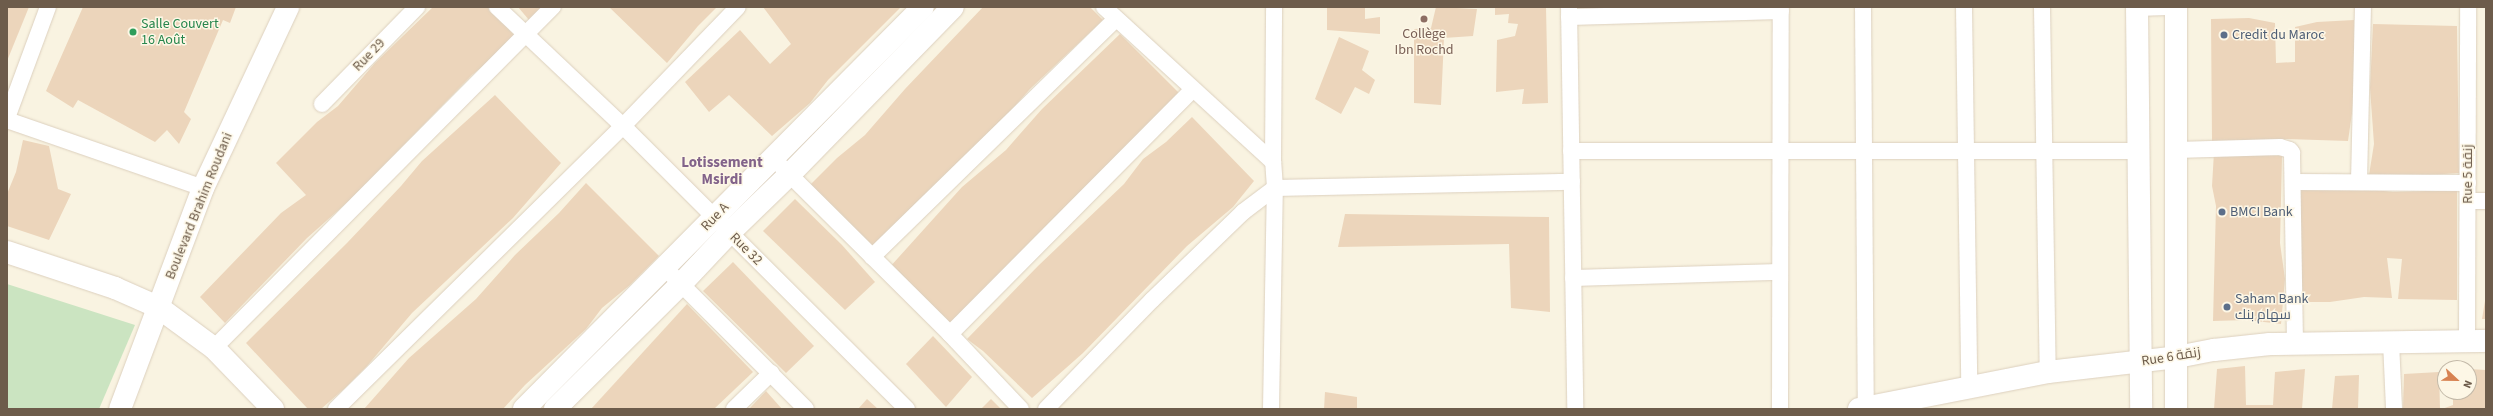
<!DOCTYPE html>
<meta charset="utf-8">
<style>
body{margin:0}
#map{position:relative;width:2493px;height:416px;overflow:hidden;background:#f9f3e1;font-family:"Source Sans 3",Cairo,sans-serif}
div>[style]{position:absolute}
.green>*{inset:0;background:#cbe4c1}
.building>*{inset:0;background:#ecd5bb}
.roads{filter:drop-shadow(0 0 1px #dcd0be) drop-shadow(0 0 1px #dcd0be)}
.street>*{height:16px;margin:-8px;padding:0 8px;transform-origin:8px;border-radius:8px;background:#fff}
.secondary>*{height:22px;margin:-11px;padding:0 11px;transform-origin:11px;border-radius:11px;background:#fff}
.dots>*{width:11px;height:11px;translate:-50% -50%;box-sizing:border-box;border:2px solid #fdf7e6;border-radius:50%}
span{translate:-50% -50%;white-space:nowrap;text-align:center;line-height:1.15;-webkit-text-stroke:3px #fdf7e6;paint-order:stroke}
.leisure-label{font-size:14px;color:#27864d}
.left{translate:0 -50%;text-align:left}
.education-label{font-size:14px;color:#785e54}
.service-label{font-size:14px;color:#4e5e75}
.street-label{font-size:14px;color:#6d5c4b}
.neighbourhood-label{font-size:15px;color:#82638a;font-weight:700}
.frame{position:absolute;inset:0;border:8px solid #6d5c4b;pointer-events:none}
.north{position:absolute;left:2437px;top:360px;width:40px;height:40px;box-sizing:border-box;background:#fdf7e6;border:1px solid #c3b9a8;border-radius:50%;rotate:112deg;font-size:11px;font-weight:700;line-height:16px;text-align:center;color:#6d5c4b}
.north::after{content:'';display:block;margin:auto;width:14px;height:18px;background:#d78251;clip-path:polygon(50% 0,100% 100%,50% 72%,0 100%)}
</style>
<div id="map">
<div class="green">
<div style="clip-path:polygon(7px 284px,135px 325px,99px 409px,7px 409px)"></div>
</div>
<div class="building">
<div style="clip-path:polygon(7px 7px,29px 7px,7px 61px)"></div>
<div style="clip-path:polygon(83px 7px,236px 7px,230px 23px,223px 20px,184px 112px,191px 119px,179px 144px,167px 130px,155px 142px,78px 100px,73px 108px,46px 91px)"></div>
<div style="clip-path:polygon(433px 7px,488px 7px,514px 35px,496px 55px,472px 75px,351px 199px,307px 238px,225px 323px,200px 297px,281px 213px,306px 195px,276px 163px,317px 122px,338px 106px,375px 63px)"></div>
<div style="clip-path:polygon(518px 7px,542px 7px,529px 20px)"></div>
<div style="clip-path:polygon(609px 7px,717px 7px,698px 26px,667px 63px)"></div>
<div style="clip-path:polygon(763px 7px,901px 7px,828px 80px,810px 103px,772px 136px,729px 95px,709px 112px,685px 82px,740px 30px,770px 64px,791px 44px)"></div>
<div style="clip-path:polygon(983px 7px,1090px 7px,1103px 20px,1030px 89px,989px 135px,870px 250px,808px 187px,837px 158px,865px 135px,905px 89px)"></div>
<div style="clip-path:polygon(1327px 7px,1365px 7px,1365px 19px,1380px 17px,1380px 34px,1327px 30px)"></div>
<div style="clip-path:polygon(1436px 7px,1477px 9px,1473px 36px,1444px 38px,1441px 105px,1414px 103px,1414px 29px,1431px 28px)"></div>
<div style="clip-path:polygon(1495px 7px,1546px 7px,1548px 103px,1522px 104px,1524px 89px,1496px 92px,1497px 40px,1515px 36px,1518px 24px,1508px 23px,1509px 14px,1495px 15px)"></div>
<div style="clip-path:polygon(2249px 18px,2275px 23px,2276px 63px,2295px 62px,2295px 27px,2317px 22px,2354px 20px,2354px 99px,2348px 141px,2287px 139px,2212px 141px,2211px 19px)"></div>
<div style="clip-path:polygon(2373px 24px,2457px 26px,2459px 173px,2415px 176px,2369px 175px,2374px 144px,2370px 88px)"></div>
<div style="clip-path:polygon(1120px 34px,1183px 97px,949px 325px,889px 268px,962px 187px,1006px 150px,1042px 109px)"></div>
<div style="clip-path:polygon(1339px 37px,1369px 51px,1362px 70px,1375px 80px,1369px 94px,1355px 87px,1341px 114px,1315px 99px)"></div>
<div style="clip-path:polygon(495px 95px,561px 163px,513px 218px,412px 313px,367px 366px,345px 388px,321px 409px,308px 409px,246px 343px,347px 243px,401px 186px,422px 161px)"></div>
<div style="clip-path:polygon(1192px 117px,1254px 181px,1233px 207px,1187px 246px,1083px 353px,1032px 398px,983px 351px,967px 339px,1038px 266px,1124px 184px,1143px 159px,1166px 142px)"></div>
<div style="clip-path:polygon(23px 140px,49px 146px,58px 189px,71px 194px,49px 240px,7px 226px,7px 194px,16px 172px)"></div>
<div style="clip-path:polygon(2214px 152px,2282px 156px,2280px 243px,2285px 279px,2281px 324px,2247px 320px,2213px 321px,2216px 206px,2212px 186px)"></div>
<div style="clip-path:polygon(586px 183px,659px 256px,630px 285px,602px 308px,586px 329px,525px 385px,503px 409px,364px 409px,409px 358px,476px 299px,515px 255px,559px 213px)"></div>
<div style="clip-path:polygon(2298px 188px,2360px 188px,2393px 192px,2457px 190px,2457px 300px,2398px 299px,2402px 259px,2387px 258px,2392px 298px,2364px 297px,2330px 302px,2297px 302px)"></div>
<div style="clip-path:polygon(795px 199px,842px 245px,875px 282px,845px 310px,763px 231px)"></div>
<div style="clip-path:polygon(1345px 214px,1549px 217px,1550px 312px,1511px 308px,1509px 244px,1338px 247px)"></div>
<div style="clip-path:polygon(733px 262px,814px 346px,786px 373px,703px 291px)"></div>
<div style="clip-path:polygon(2485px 301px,2486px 319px,2482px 319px)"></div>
<div style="clip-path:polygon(687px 304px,753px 372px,714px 409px,591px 409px)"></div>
<div style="clip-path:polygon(933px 336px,972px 377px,946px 407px,906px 364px)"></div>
<div style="clip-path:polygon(2245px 366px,2246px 405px,2273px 405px,2275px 372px,2305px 369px,2302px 409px,2214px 409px,2217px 369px)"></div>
<div style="clip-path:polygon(2469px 369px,2486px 370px,2486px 409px,2442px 409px,2453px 405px,2453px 392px,2469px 392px)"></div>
<div style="clip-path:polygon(2439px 372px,2440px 409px,2403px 409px,2404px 374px)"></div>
<div style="clip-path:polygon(2359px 375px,2358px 409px,2332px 409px,2335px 376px)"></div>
<div style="clip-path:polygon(766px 391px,782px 409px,749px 409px)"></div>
<div style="clip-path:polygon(1325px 392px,1357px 397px,1357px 409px,1324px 409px)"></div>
<div style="clip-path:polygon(867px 399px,878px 409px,858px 409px)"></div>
<div style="clip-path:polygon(991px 399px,1001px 409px,981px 409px)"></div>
</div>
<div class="roads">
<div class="street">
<div style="left:497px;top:7px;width:173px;rotate:43.4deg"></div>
<div style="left:623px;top:126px;width:401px;rotate:44.9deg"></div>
<div style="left:1104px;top:7px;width:229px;rotate:42.5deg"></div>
<div style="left:1569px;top:7px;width:402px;rotate:89.1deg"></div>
<div style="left:1863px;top:7px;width:402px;rotate:89.6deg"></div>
<div style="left:1964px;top:7px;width:381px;rotate:89.2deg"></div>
<div style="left:2042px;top:7px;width:365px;rotate:89.1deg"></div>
<div style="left:2137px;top:8px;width:30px;rotate:-2deg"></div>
<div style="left:1569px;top:17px;width:212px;rotate:-1.6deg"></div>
<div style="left:322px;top:104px;width:136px;rotate:-45.6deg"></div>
<div style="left:7px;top:118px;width:118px;rotate:-69.7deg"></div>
<div style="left:7px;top:120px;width:207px;rotate:19.1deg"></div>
<div style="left:2176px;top:150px;width:104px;rotate:-1.7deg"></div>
<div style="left:2280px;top:147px;width:10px;rotate:17deg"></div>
<div style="left:2290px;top:150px;width:4px;rotate:56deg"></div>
<div style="left:2292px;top:153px;width:191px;rotate:89.1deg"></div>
<div style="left:1571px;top:151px;width:568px"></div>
<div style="left:782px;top:167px;width:237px;rotate:44.8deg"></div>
<div style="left:950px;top:334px;width:103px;rotate:46.6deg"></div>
<div style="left:2294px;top:182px;width:174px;rotate:0.3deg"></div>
<div style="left:2359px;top:182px;width:175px;rotate:-88.7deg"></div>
<div style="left:2468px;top:201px;width:18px"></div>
<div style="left:872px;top:257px;width:341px;rotate:-44.3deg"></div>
<div style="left:665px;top:268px;width:199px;rotate:45deg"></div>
<div style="left:1573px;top:278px;width:207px;rotate:-1.7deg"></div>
<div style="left:950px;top:334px;width:344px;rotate:-45.2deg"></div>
<div style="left:2467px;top:341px;width:334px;rotate:-89.8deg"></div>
<div style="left:2391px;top:342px;width:67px;rotate:87.4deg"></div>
<div style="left:214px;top:348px;width:481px;rotate:-45.2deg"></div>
<div style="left:336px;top:409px;width:403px;rotate:-44.6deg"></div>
<div style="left:623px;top:126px;width:165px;rotate:-46deg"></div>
<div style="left:734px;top:409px;width:52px;rotate:-44.2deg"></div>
<div style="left:1046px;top:409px;width:152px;rotate:-45.8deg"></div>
<div style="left:1152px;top:300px;width:127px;rotate:-44deg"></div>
<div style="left:1243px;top:212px;width:40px;rotate:-37deg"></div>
<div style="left:1275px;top:188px;width:297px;rotate:-1.2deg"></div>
<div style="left:1271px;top:409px;width:221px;rotate:-89deg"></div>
<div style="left:1275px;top:188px;width:26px;rotate:-94deg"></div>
<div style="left:1273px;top:162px;width:155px;rotate:-89.6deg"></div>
<div style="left:1780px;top:409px;width:402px;rotate:-89.9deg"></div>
</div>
<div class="secondary">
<div style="left:2137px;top:7px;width:402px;rotate:89.4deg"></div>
<div style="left:2176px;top:7px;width:402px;rotate:90deg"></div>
<div style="left:7px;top:252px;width:114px;rotate:18.4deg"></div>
<div style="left:115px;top:288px;width:47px;rotate:23.8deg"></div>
<div style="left:158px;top:307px;width:69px;rotate:36.2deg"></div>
<div style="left:214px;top:348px;width:85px;rotate:46deg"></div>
<div style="left:120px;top:409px;width:236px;rotate:-69.4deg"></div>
<div style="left:203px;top:188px;width:200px;rotate:-64.8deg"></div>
<div style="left:524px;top:409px;width:566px;rotate:-45.21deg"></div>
<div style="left:555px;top:409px;width:177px;rotate:-44.8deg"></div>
<div style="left:681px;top:284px;width:70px;rotate:-46.7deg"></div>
<div style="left:729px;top:233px;width:85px;rotate:-44deg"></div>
<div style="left:790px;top:174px;width:233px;rotate:-45.7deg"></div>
<div style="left:1859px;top:409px;width:193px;rotate:-11.1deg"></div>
<div style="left:2048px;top:372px;width:130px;rotate:-6.6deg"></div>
<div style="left:2177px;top:357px;width:38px;rotate:-11deg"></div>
<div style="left:2214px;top:350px;width:56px;rotate:-6.1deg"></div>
<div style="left:2270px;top:344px;width:216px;rotate:-0.8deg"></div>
</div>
</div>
<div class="dots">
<div style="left:1424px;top:19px;background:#8d6e63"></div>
<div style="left:133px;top:32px;background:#2e9e5b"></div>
<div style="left:2224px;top:35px;background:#5c6f8a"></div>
<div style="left:2222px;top:212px;background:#5c6f8a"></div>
<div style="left:2227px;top:307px;background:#5c6f8a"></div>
</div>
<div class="leisure-label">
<span class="left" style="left:141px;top:32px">Salle Couvert<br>16 Août</span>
</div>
<div class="education-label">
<span style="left:1424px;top:42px">Collège<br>Ibn Rochd</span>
</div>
<div class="service-label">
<span class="left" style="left:2232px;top:35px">Credit du Maroc</span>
<span class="left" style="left:2230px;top:212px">BMCI Bank</span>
<span class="left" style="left:2235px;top:307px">Saham Bank<br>سهام بنك</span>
</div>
<div class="street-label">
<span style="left:369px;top:55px;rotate:-46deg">Rue 29</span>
<span style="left:2468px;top:174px;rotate:-90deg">Rue 5 زنقة</span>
<span style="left:199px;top:206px;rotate:-68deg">Boulevard Brahim Roudani</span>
<span style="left:715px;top:217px;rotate:-46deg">Rue A</span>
<span style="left:746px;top:249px;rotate:45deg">Rue 32</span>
<span style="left:2171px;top:357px;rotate:-9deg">Rue 6 زنقة</span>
</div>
<div class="neighbourhood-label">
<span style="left:722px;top:171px">Lotissement<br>Msirdi</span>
</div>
<div class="frame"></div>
<div class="north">N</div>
</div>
